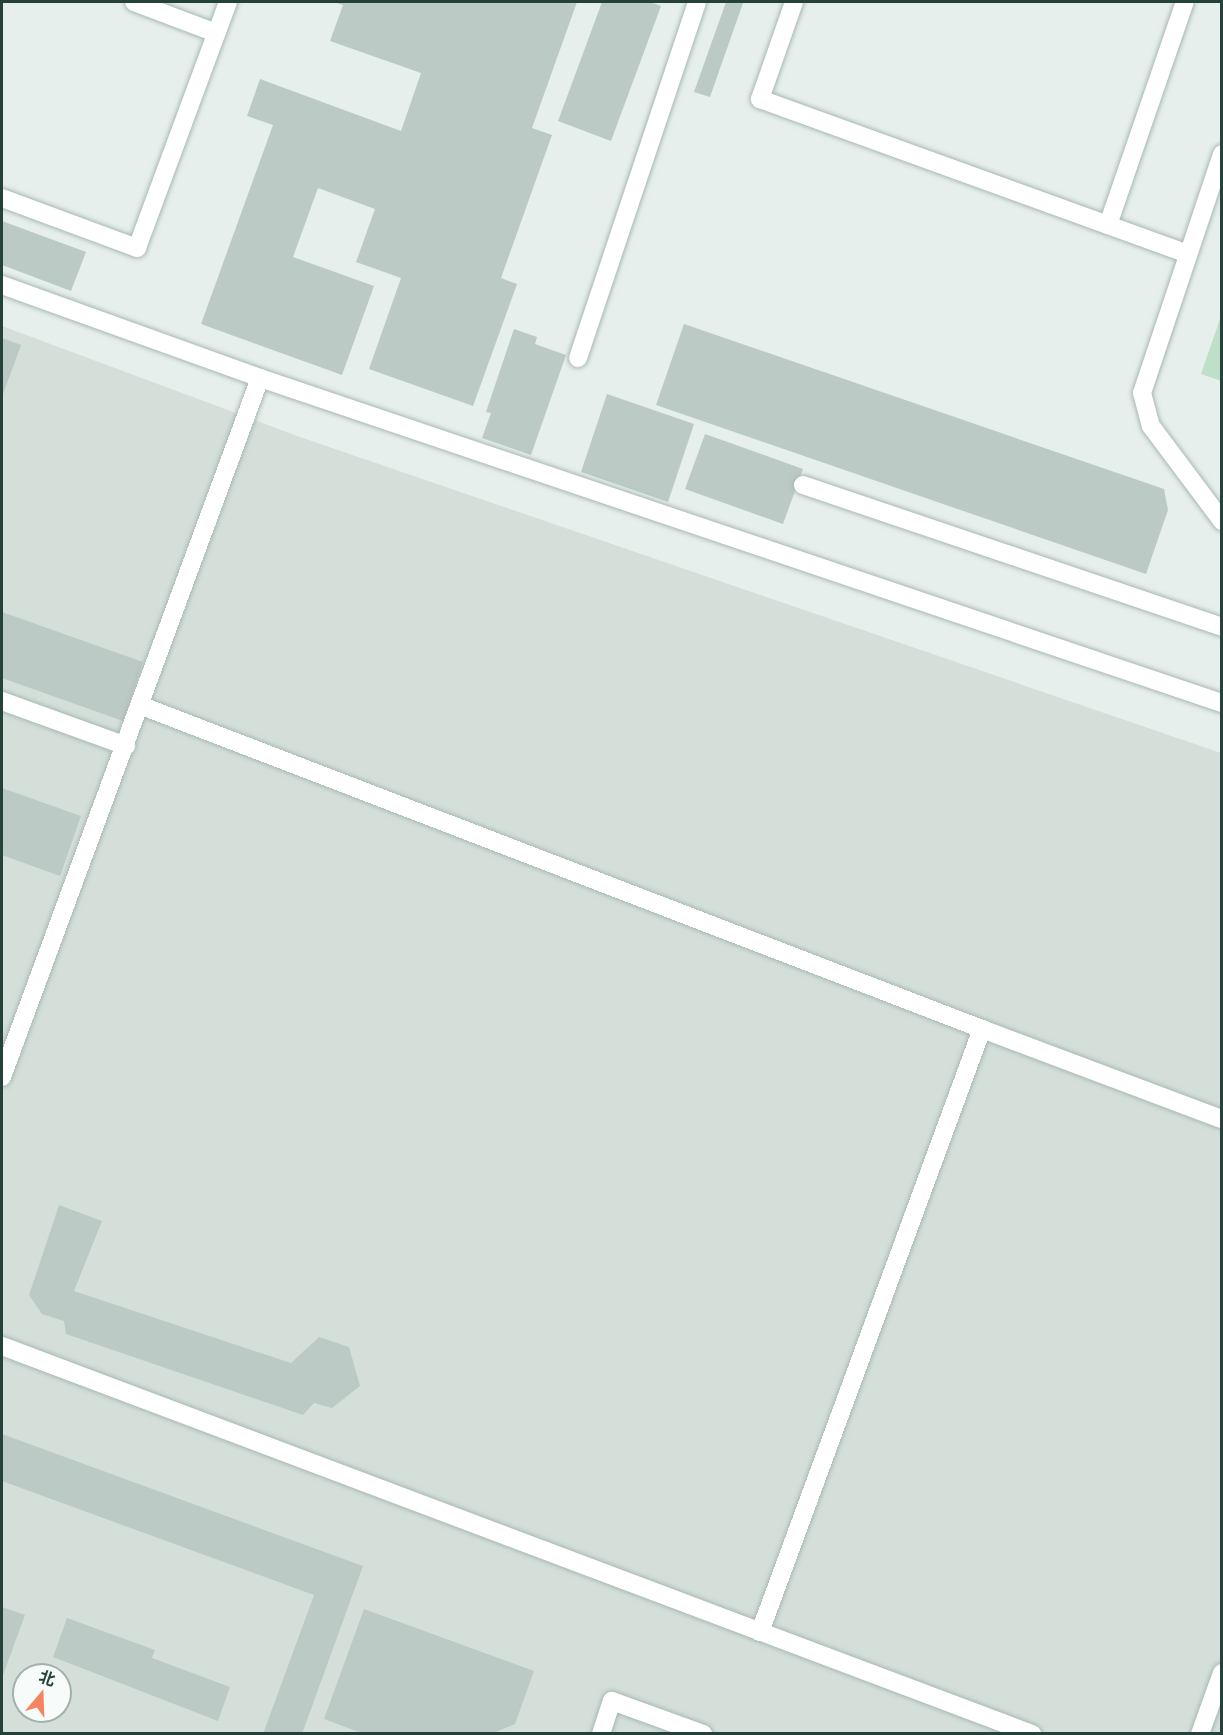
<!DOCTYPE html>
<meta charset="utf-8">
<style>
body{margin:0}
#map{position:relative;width:1223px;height:1735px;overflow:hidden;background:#e6efeb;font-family:"Golos Text","Noto Sans SC",sans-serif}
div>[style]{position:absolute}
.built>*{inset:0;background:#d4dfda}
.green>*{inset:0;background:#bfe0c8}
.building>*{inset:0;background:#bbcac4}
.roads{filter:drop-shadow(0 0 2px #a8b8b2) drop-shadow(0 0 2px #a8b8b2)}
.minor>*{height:18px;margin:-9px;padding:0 9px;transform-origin:9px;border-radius:9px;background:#fff}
span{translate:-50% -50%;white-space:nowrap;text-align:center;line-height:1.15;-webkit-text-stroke:5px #f7fbf9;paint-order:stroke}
.frame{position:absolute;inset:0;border:3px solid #24423a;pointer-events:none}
.north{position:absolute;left:12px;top:1663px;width:60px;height:60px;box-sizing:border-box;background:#f7fbf9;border:2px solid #a3b1ad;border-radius:50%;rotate:19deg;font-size:16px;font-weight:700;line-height:24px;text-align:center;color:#24423a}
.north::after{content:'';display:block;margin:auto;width:21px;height:27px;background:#f4845f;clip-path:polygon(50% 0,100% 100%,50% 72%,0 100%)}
</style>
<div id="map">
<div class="built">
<div style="clip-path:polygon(evenodd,2px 326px,300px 437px,1221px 753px,1221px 1733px,2px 1733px,2px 326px,24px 1675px,60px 1675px,60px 1711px,24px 1711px,24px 1675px)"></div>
</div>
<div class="green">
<div style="clip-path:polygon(1221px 316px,1221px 381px,1201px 374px)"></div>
</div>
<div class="building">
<div style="clip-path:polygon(334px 2px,577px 2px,532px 128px,552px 135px,501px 278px,517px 284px,473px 406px,369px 369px,401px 278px,356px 262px,375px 209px,318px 188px,293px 257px,374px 286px,342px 375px,201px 324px,273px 125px,247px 116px,260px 79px,401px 131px,421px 73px,330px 41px,343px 5px)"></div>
<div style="clip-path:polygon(602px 2px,650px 2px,661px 6px,611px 141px,558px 121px)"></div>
<div style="clip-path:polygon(726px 2px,743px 3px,710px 97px,694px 92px)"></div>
<div style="clip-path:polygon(2px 221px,86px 252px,71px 291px,2px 265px)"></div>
<div style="clip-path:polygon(684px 324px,1164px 489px,1168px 510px,1146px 574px,656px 405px)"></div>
<div style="clip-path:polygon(514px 329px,537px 337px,535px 344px,566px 355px,531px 455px,482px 438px,491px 413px,486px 412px)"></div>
<div style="clip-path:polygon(2px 338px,21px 345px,2px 397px)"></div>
<div style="clip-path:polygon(607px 394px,694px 424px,668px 502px,581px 472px)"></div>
<div style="clip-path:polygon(705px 434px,803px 469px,783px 524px,685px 489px)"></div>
<div style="clip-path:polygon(2px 612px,143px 662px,123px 721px,2px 678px)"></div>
<div style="clip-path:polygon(2px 788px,81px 816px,60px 876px,2px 855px)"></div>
<div style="clip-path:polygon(59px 1205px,102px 1221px,74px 1291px,291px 1363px,319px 1337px,349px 1347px,360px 1386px,332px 1408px,314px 1403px,303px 1415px,66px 1334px,64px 1321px,42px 1314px,29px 1295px)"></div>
<div style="clip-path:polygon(2px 1434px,363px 1566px,302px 1734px,263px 1734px,314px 1595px,2px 1481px)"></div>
<div style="clip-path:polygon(2px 1607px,25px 1615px,2px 1678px)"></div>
<div style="clip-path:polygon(364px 1609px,534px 1671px,515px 1724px,491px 1734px,364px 1734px,324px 1719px)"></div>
<div style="clip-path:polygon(67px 1618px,155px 1650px,152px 1658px,230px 1687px,218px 1721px,53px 1657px)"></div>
</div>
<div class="roads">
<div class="minor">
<div style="left:134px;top:2px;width:88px;rotate:20.7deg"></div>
<div style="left:794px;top:2px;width:103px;rotate:109.3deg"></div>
<div style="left:760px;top:99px;width:455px;rotate:19.9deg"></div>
<div style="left:1222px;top:154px;width:252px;rotate:108.5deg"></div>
<div style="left:1142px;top:393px;width:34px;rotate:75deg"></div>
<div style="left:1151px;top:426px;width:119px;rotate:53.2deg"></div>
<div style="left:2px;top:198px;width:144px;rotate:20.3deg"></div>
<div style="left:137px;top:248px;width:262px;rotate:-69.7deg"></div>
<div style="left:1108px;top:225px;width:236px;rotate:-71deg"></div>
<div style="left:2px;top:285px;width:274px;rotate:19.8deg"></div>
<div style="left:260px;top:378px;width:1015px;rotate:18.67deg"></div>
<div style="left:578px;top:358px;width:375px;rotate:-71.5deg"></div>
<div style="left:803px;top:485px;width:442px;rotate:18.7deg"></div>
<div style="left:2px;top:701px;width:132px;rotate:19.9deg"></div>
<div style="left:142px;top:706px;width:900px;rotate:21.03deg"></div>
<div style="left:2px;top:1077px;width:745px;rotate:-69.74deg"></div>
<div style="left:2px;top:1346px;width:1101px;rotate:20.64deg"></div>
<div style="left:760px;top:1632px;width:643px;rotate:-69.79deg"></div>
<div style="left:982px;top:1029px;width:256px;rotate:20.6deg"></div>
<div style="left:601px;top:1734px;width:35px;rotate:-72deg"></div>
<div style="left:612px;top:1701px;width:97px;rotate:19.9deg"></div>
<div style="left:1200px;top:1734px;width:65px;rotate:-70.2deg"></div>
</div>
</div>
<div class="frame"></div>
<div class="north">北</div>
</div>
